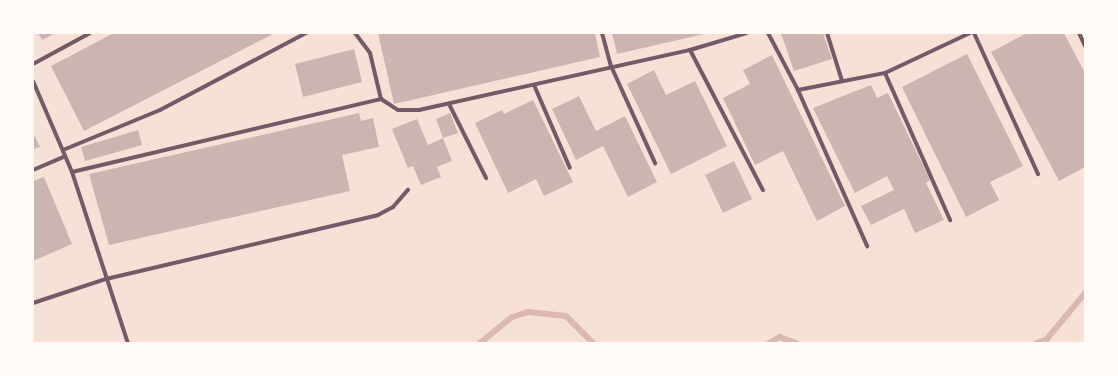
<!DOCTYPE html>
<style>
body{margin:0}
#map{position:relative;width:1118px;height:376px;overflow:hidden;background:#f7e1d7;font-family:Roboto,sans-serif}
div>[style]{position:absolute}
.stream>*{height:6px;margin:-3px;padding:0 3px;transform-origin:3px;border-radius:3px;background:#dcb8b0}
.building>*{inset:0;background:#ccb4b1}
.minor>*{height:4px;margin:-2px;padding:0 2px;transform-origin:2px;border-radius:2px;background:#755966}
span{translate:-50% -50%;white-space:nowrap;text-align:center;line-height:1.15;-webkit-text-stroke:3px #fffaf5;paint-order:stroke}
.frame{position:absolute;inset:0;border:34px solid #fffaf5;pointer-events:none}
</style>
<div id="map">
<div class="stream">
<div style="left:480px;top:343px;width:41px;rotate:-39.1deg"></div>
<div style="left:512px;top:317px;width:17px;rotate:-17deg"></div>
<div style="left:528px;top:312px;width:38px;rotate:6deg"></div>
<div style="left:566px;top:316px;width:38px;rotate:45deg"></div>
<div style="left:769px;top:343px;width:13px;rotate:-29deg"></div>
<div style="left:780px;top:337px;width:17px;rotate:21deg"></div>
<div style="left:1037px;top:343px;width:9px;rotate:-18deg"></div>
<div style="left:1046px;top:340px;width:61px;rotate:-50.3deg"></div>
</div>
<div class="building">
<div style="clip-path:polygon(38px 33px,56px 33px,42px 40px)"></div>
<div style="clip-path:polygon(114px 33px,275px 33px,84px 131px,51px 66px)"></div>
<div style="clip-path:polygon(378px 33px,595px 33px,600px 57px,394px 104px)"></div>
<div style="clip-path:polygon(612px 33px,704px 33px,704px 34px,617px 54px)"></div>
<div style="clip-path:polygon(781px 33px,823px 33px,832px 59px,794px 71px)"></div>
<div style="clip-path:polygon(1027px 33px,1064px 33px,1085px 73px,1085px 167px,1059px 181px,991px 52px)"></div>
<div style="clip-path:polygon(354px 49px,362px 82px,303px 97px,295px 64px)"></div>
<div style="clip-path:polygon(967px 54px,1023px 166px,990px 182px,999px 200px,966px 217px,902px 87px)"></div>
<div style="clip-path:polygon(772px 55px,845px 206px,817px 221px,783px 151px,755px 165px,723px 98px,750px 84px,743px 70px)"></div>
<div style="clip-path:polygon(654px 70px,666px 95px,695px 81px,727px 146px,671px 174px,627px 84px)"></div>
<div style="clip-path:polygon(871px 85px,877px 98px,888px 93px,930px 180px,926px 183px,944px 220px,915px 233px,904px 209px,871px 225px,861px 206px,894px 190px,887px 176px,855px 193px,813px 108px)"></div>
<div style="clip-path:polygon(579px 96px,596px 131px,625px 116px,657px 182px,628px 197px,603px 146px,576px 160px,552px 109px)"></div>
<div style="clip-path:polygon(533px 100px,573px 182px,544px 196px,536px 179px,508px 193px,475px 123px,502px 110px,504px 114px)"></div>
<div style="clip-path:polygon(359px 113px,361px 121px,373px 118px,379px 147px,342px 155px,350px 191px,109px 245px,89px 174px)"></div>
<div style="clip-path:polygon(450px 113px,458px 133px,443px 138px,436px 119px)"></div>
<div style="clip-path:polygon(417px 119px,428px 145px,443px 138px,452px 161px,437px 167px,441px 177px,421px 185px,413px 166px,408px 168px,392px 129px)"></div>
<div style="clip-path:polygon(138px 130px,142px 145px,85px 161px,81px 147px)"></div>
<div style="clip-path:polygon(33px 132px,40px 147px,33px 149px)"></div>
<div style="clip-path:polygon(734px 161px,752px 199px,723px 213px,705px 175px)"></div>
<div style="clip-path:polygon(44px 177px,72px 244px,33px 261px,33px 181px)"></div>
</div>
<div class="minor">
<div style="left:355px;top:33px;width:25px;rotate:53deg"></div>
<div style="left:370px;top:53px;width:47px;rotate:76.6deg"></div>
<div style="left:381px;top:99px;width:20px;rotate:33deg"></div>
<div style="left:398px;top:110px;width:21px"></div>
<div style="left:419px;top:110px;width:278px;rotate:-12.5deg"></div>
<div style="left:690px;top:50px;width:59px;rotate:-16.6deg"></div>
<div style="left:602px;top:33px;width:34px;rotate:75deg"></div>
<div style="left:611px;top:66px;width:107px;rotate:65.6deg"></div>
<div style="left:768px;top:33px;width:64px;rotate:62.2deg"></div>
<div style="left:798px;top:90px;width:89px;rotate:-11.1deg"></div>
<div style="left:885px;top:73px;width:94px;rotate:-25.2deg"></div>
<div style="left:827px;top:33px;width:50px;rotate:72.6deg"></div>
<div style="left:974px;top:33px;width:155px;rotate:65.6deg"></div>
<div style="left:1079px;top:33px;width:14px;rotate:65deg"></div>
<div style="left:690px;top:50px;width:158px;rotate:62.5deg"></div>
<div style="left:33px;top:64px;width:65px;rotate:-28.5deg"></div>
<div style="left:885px;top:73px;width:161px;rotate:66.1deg"></div>
<div style="left:33px;top:81px;width:99px;rotate:66.8deg"></div>
<div style="left:72px;top:172px;width:180px;rotate:71.9deg"></div>
<div style="left:534px;top:85px;width:90px;rotate:66.6deg"></div>
<div style="left:798px;top:90px;width:171px;rotate:66.1deg"></div>
<div style="left:449px;top:104px;width:83px;rotate:63.4deg"></div>
<div style="left:63px;top:150px;width:105px;rotate:-22.4deg"></div>
<div style="left:160px;top:110px;width:165px;rotate:-27.8deg"></div>
<div style="left:33px;top:170px;width:34px;rotate:-23deg"></div>
<div style="left:72px;top:172px;width:318px;rotate:-13.3deg"></div>
<div style="left:33px;top:303px;width:77px;rotate:-18.2deg"></div>
<div style="left:106px;top:279px;width:279px;rotate:-13.2deg"></div>
<div style="left:378px;top:215px;width:17px;rotate:-28deg"></div>
<div style="left:393px;top:207px;width:23px;rotate:-49deg"></div>
</div>
<div class="frame"></div>
</div>
